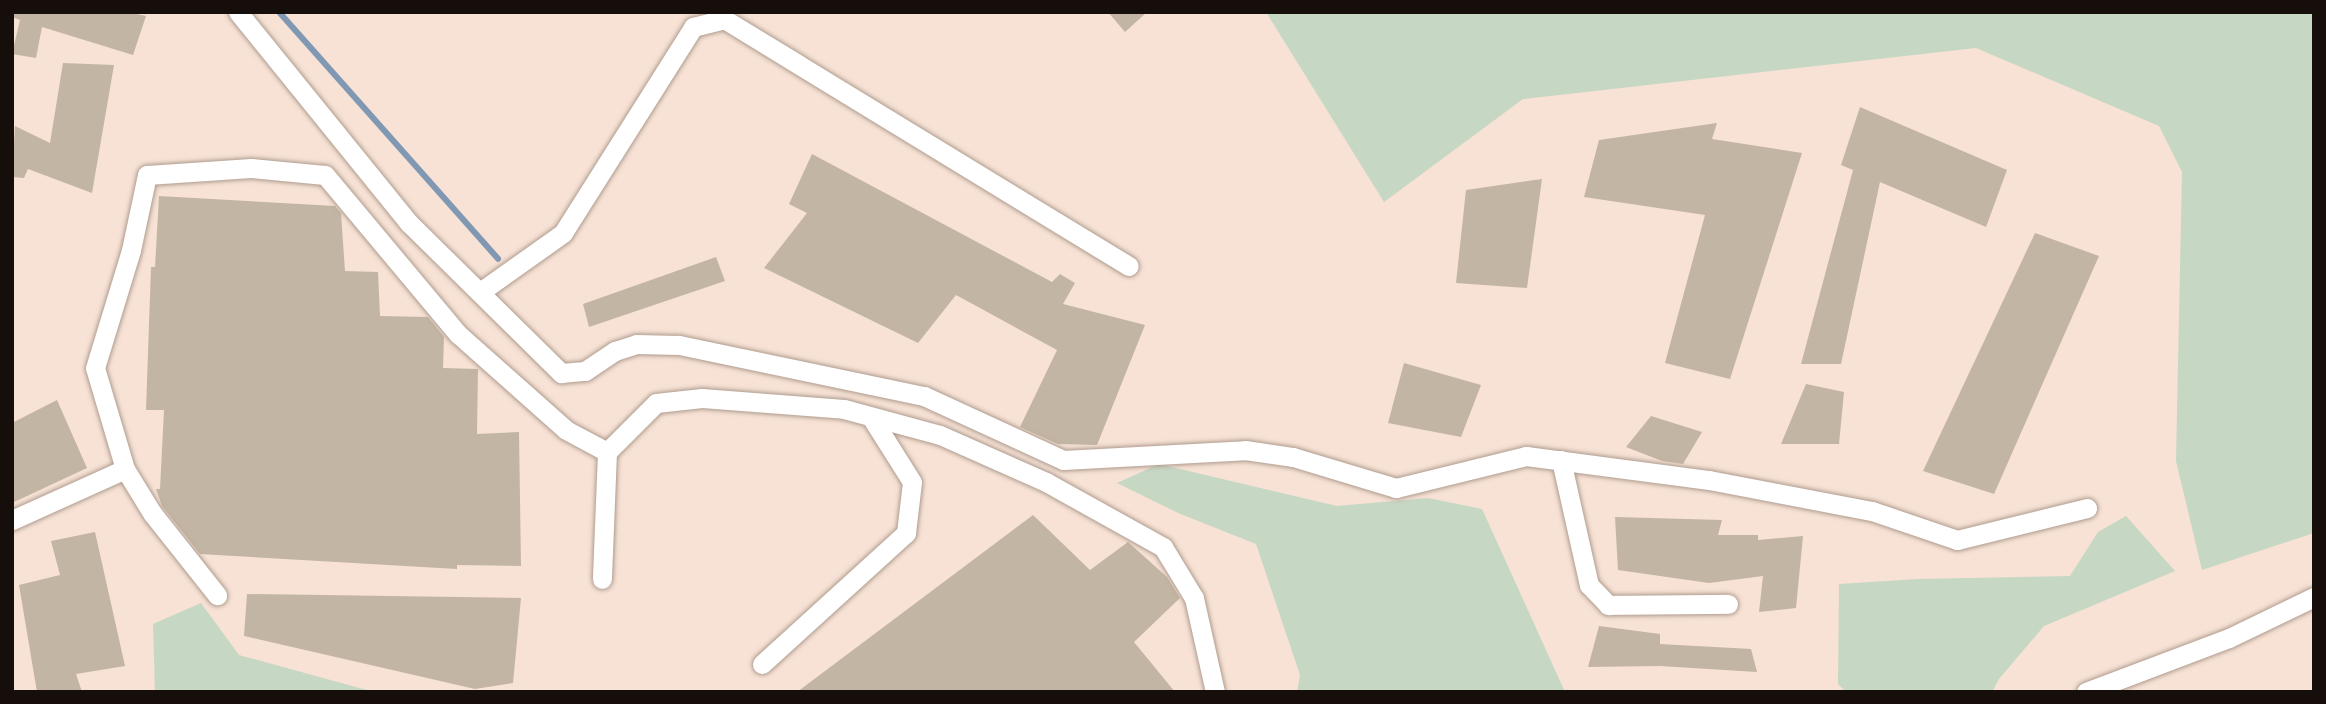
<!DOCTYPE html>
<style>
body{margin:0}
#map{position:relative;width:2326px;height:704px;overflow:hidden;background:#f7e2d5;font-family:Ubuntu,sans-serif}
div>[style]{position:absolute}
.green>*{inset:0;background:#c6d7c4}
.stream>*{height:6px;margin:-3px;padding:0 3px;transform-origin:3px;border-radius:3px;background:#8198b2}
.building>*{inset:0;background:#c3b5a3}
.roads{filter:drop-shadow(0 0 2px #af9c8f) drop-shadow(0 0 2px #af9c8f)}
.minor>*{height:19px;margin:-9.5px;padding:0 9.5px;transform-origin:9.5px;border-radius:9.5px;background:#fff}
span{translate:-50% -50%;white-space:nowrap;text-align:center;line-height:1.15;-webkit-text-stroke:5px #fef1e9;paint-order:stroke}
.frame{position:absolute;inset:0;border:14px solid #150e0a;pointer-events:none}
</style>
<div id="map">
<div class="green">
<div style="clip-path:polygon(1266px 12px,2314px 12px,2314px 533px,2202px 570px,2176px 461px,2182px 172px,2159px 126px,1976px 48px,1523px 99px,1384px 202px)"></div>
<div style="clip-path:polygon(1159px 464px,1337px 506px,1428px 498px,1482px 509px,1565px 692px,1297px 692px,1300px 675px,1256px 544px,1178px 513px,1117px 483px)"></div>
<div style="clip-path:polygon(2126px 516px,2175px 571px,2044px 626px,1999px 679px,1992px 692px,1846px 692px,1838px 684px,1839px 584px,1918px 579px,2070px 576px,2098px 532px)"></div>
<div style="clip-path:polygon(201px 603px,239px 655px,374px 692px,155px 692px,153px 624px)"></div>
</div>
<div class="stream">
<div style="left:279px;top:12px;width:330px;rotate:48.4deg"></div>
</div>
<div class="building">
<div style="clip-path:polygon(12px 12px,127px 12px,146px 16px,133px 55px,42px 27px,36px 58px,12px 54px,20px 20px,12px 17px)"></div>
<div style="clip-path:polygon(1108px 12px,1147px 12px,1125px 32px)"></div>
<div style="clip-path:polygon(63px 63px,114px 65px,92px 193px,28px 169px,24px 178px,12px 177px,15px 126px,50px 143px)"></div>
<div style="clip-path:polygon(1860px 107px,2007px 170px,1986px 227px,1880px 182px,1841px 364px,1801px 364px,1853px 170px,1841px 165px)"></div>
<div style="clip-path:polygon(1717px 123px,1712px 139px,1802px 153px,1730px 379px,1665px 363px,1705px 215px,1584px 197px,1599px 140px)"></div>
<div style="clip-path:polygon(812px 154px,1052px 282px,1060px 274px,1075px 283px,1063px 304px,1145px 325px,1097px 445px,1058px 444px,1020px 427px,1057px 350px,956px 295px,918px 343px,764px 268px,807px 213px,789px 204px)"></div>
<div style="clip-path:polygon(1542px 179px,1527px 288px,1456px 283px,1466px 190px)"></div>
<div style="clip-path:polygon(159px 196px,335px 206px,341px 213px,345px 271px,378px 272px,380px 316px,428px 317px,444px 337px,443px 368px,478px 369px,477px 434px,519px 432px,521px 566px,457px 565px,457px 569px,200px 554px,162px 506px,156px 489px,160px 489px,164px 410px,146px 410px,151px 267px,155px 267px)"></div>
<div style="clip-path:polygon(2035px 233px,2099px 256px,1994px 494px,1923px 471px)"></div>
<div style="clip-path:polygon(716px 257px,725px 281px,589px 327px,583px 304px)"></div>
<div style="clip-path:polygon(1404px 363px,1481px 385px,1461px 437px,1388px 423px)"></div>
<div style="clip-path:polygon(1806px 384px,1844px 392px,1839px 444px,1781px 444px)"></div>
<div style="clip-path:polygon(57px 400px,87px 468px,12px 503px,12px 423px)"></div>
<div style="clip-path:polygon(1651px 416px,1702px 432px,1683px 464px,1662px 461px,1626px 447px)"></div>
<div style="clip-path:polygon(1033px 515px,1090px 570px,1128px 542px,1167px 577px,1180px 598px,1134px 642px,1175px 692px,797px 692px)"></div>
<div style="clip-path:polygon(1615px 517px,1722px 520px,1718px 535px,1758px 535px,1758px 540px,1803px 536px,1796px 608px,1759px 612px,1763px 576px,1709px 583px,1618px 570px)"></div>
<div style="clip-path:polygon(95px 532px,125px 666px,76px 674px,82px 692px,37px 692px,19px 585px,60px 575px,51px 541px)"></div>
<div style="clip-path:polygon(247px 594px,521px 598px,513px 683px,475px 689px,244px 636px)"></div>
<div style="clip-path:polygon(1599px 626px,1660px 634px,1660px 644px,1751px 649px,1757px 672px,1660px 666px,1588px 667px)"></div>
</div>
<div class="roads">
<div class="minor">
<div style="left:238px;top:12px;width:272px;rotate:51deg"></div>
<div style="left:409px;top:223px;width:214px;rotate:44.6deg"></div>
<div style="left:561px;top:373px;width:24px;rotate:-5deg"></div>
<div style="left:585px;top:371px;width:36px;rotate:-34deg"></div>
<div style="left:615px;top:351px;width:22px;rotate:-18deg"></div>
<div style="left:636px;top:344px;width:43px;rotate:1.3deg"></div>
<div style="left:679px;top:345px;width:250px;rotate:11.8deg"></div>
<div style="left:924px;top:396px;width:153px;rotate:24.7deg"></div>
<div style="left:1063px;top:460px;width:182px;rotate:-3.1deg"></div>
<div style="left:1245px;top:450px;width:49px;rotate:8.3deg"></div>
<div style="left:1293px;top:457px;width:108px;rotate:16.8deg"></div>
<div style="left:1396px;top:488px;width:134px;rotate:-13.8deg"></div>
<div style="left:1526px;top:456px;width:185px;rotate:7.5deg"></div>
<div style="left:1709px;top:480px;width:166px;rotate:10.8deg"></div>
<div style="left:1872px;top:511px;width:90px;rotate:18.8deg"></div>
<div style="left:1957px;top:540px;width:134px;rotate:-13.8deg"></div>
<div style="left:480px;top:292px;width:102px;rotate:-35.4deg"></div>
<div style="left:563px;top:233px;width:244px;rotate:-57.7deg"></div>
<div style="left:693px;top:27px;width:32px;rotate:-14deg"></div>
<div style="left:724px;top:19px;width:474px;rotate:31.4deg"></div>
<div style="left:607px;top:452px;width:69px;rotate:-45deg"></div>
<div style="left:656px;top:403px;width:46px;rotate:-6.2deg"></div>
<div style="left:702px;top:398px;width:142px;rotate:4.4deg"></div>
<div style="left:844px;top:409px;width:99px;rotate:15.2deg"></div>
<div style="left:940px;top:435px;width:116px;rotate:23.9deg"></div>
<div style="left:1046px;top:482px;width:134px;rotate:29.1deg"></div>
<div style="left:1163px;top:547px;width:60px;rotate:58.7deg"></div>
<div style="left:1194px;top:598px;width:96px;rotate:77.4deg"></div>
<div style="left:1561px;top:460px;width:128px;rotate:77.4deg"></div>
<div style="left:1589px;top:585px;width:28px;rotate:46deg"></div>
<div style="left:1608px;top:605px;width:120px;rotate:-0.5deg"></div>
<div style="left:125px;top:469px;width:52px;rotate:58.5deg"></div>
<div style="left:152px;top:513px;width:105px;rotate:51.6deg"></div>
<div style="left:12px;top:520px;width:124px;rotate:-24.3deg"></div>
<div style="left:125px;top:469px;width:105px;rotate:-106.5deg"></div>
<div style="left:95px;top:368px;width:123px;rotate:-73deg"></div>
<div style="left:131px;top:250px;width:77px;rotate:-78deg"></div>
<div style="left:147px;top:175px;width:104px;rotate:-3.9deg"></div>
<div style="left:251px;top:168px;width:74px;rotate:5.4deg"></div>
<div style="left:325px;top:175px;width:207px;rotate:50.1deg"></div>
<div style="left:458px;top:334px;width:144px;rotate:41.6deg"></div>
<div style="left:566px;top:430px;width:47px;rotate:28.2deg"></div>
<div style="left:607px;top:452px;width:127px;rotate:92.3deg"></div>
<div style="left:762px;top:664px;width:195px;rotate:-42.3deg"></div>
<div style="left:906px;top:533px;width:51px;rotate:-83.3deg"></div>
<div style="left:912px;top:482px;width:77px;rotate:-122.2deg"></div>
<div style="left:2086px;top:692px;width:153px;rotate:-20.7deg"></div>
<div style="left:2229px;top:638px;width:94px;rotate:-25.8deg"></div>
</div>
</div>
<div class="frame"></div>
</div>
